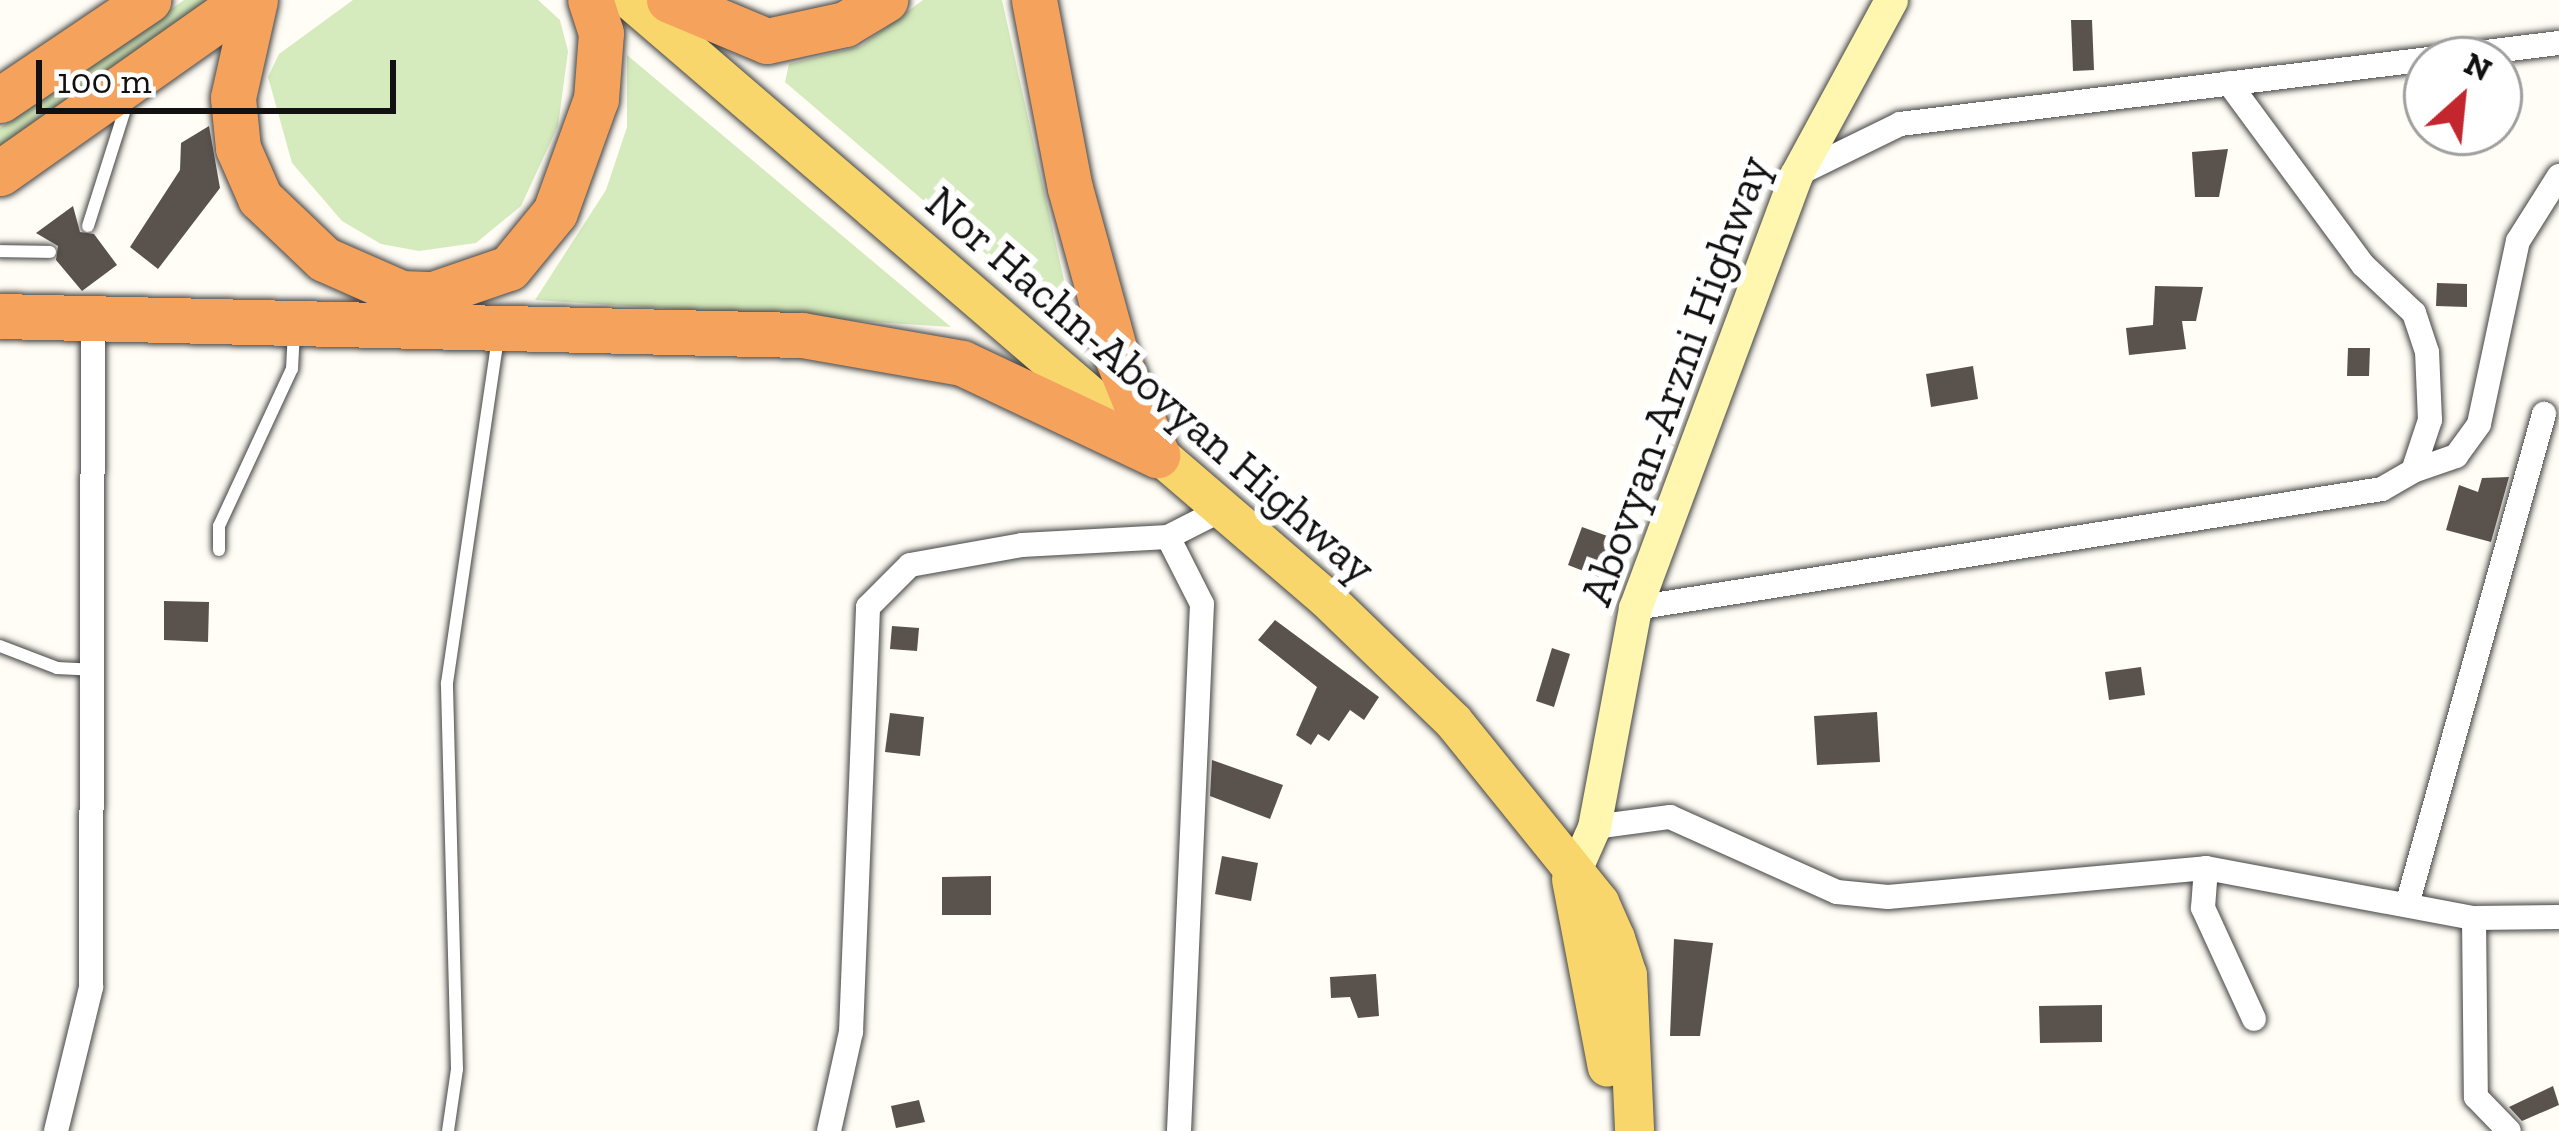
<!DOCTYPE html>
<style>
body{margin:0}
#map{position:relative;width:2559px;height:1131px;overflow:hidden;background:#fffdf5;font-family:"Zilla Slab",serif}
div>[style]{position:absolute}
.green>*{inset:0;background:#d5ebbd}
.building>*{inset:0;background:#5a524d}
.roads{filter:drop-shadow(0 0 3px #444) drop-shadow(0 0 3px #444)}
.lane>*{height:12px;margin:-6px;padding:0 6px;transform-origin:6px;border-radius:6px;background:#fff}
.street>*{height:24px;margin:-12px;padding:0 12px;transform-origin:12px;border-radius:12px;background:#fff}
.secondary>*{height:33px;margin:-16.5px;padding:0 16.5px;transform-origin:16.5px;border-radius:16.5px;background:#fff6b0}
.primary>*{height:39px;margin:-19.5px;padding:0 19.5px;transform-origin:19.5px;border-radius:19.5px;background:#f9d66b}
.highway>*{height:45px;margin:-22.5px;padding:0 22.5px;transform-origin:22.5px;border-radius:22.5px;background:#f5a25d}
span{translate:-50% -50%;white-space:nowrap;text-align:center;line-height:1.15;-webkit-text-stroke:12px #fff;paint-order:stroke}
.street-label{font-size:45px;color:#111}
.north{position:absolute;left:2403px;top:36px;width:120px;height:120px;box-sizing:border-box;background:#fff;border:3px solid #a0a0a0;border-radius:50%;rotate:27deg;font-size:33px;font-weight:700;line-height:48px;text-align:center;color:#111}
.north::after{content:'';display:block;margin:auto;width:42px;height:54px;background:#c4262e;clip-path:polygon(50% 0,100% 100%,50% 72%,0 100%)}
.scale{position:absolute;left:36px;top:60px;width:360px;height:54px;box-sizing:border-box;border:6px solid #111;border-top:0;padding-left:15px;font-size:36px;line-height:42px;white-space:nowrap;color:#111;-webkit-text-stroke:9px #fff;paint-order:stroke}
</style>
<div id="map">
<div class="green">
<div style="clip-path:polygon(184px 0,219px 0,0 150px,0 128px)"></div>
<div style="clip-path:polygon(353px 0,538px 0,560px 20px,568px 51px,558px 126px,521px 206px,476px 243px,419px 251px,381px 244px,342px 221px,292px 163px,268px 77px,279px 54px)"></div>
<div style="clip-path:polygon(923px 0,1002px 0,1075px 330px,785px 82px,789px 64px,861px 46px)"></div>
<div style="clip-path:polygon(627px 55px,951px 327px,535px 300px,606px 190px,627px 127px)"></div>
</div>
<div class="building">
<div style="clip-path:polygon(2071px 20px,2092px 20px,2094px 70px,2073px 71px)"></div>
<div style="clip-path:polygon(209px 126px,220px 188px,158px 269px,130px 247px,180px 170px,181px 143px)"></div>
<div style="clip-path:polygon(2228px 149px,2219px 197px,2195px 197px,2192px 152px)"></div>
<div style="clip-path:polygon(73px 206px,80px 232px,94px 234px,117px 265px,82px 291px,56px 260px,58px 246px,36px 233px)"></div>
<div style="clip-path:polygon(2437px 283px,2467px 284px,2467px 307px,2436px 306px)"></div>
<div style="clip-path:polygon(2155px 286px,2203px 287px,2196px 321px,2182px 321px,2186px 349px,2129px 355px,2126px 328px,2153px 325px)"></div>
<div style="clip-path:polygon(2348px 348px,2370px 348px,2369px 376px,2347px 376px)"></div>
<div style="clip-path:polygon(1973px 366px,1978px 399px,1931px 407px,1926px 374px)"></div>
<div style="clip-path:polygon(2509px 477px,2491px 542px,2446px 530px,2459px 485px,2478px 492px,2482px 478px)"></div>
<div style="clip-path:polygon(1582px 527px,1613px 538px,1599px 577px,1568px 565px)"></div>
<div style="clip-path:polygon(164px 601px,209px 602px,208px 642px,164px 640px)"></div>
<div style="clip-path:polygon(1275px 620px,1379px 697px,1364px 720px,1350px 710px,1329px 741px,1318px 734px,1311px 745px,1296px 735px,1317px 687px,1258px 640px)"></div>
<div style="clip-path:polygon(892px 626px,919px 628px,917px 651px,890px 649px)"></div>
<div style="clip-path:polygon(1552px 648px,1570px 654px,1554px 707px,1536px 701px)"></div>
<div style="clip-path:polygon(2141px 667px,2145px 695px,2109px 700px,2105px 672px)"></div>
<div style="clip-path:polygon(1877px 712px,1880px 762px,1817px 765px,1814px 716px)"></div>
<div style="clip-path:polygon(890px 713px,924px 717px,920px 756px,885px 752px)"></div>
<div style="clip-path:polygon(1212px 760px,1283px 785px,1270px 819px,1210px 796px)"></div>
<div style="clip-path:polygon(1222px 856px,1258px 863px,1251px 901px,1215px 894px)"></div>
<div style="clip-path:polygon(991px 876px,991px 915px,942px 915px,942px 877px)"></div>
<div style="clip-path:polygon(1674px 939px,1713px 943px,1700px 1036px,1670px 1036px)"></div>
<div style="clip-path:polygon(1376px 974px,1379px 1016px,1358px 1018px,1350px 997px,1331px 998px,1330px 977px)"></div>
<div style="clip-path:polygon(2102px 1005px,2102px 1042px,2040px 1043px,2039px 1006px)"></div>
<div style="clip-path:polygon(2553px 1086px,2559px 1105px,2522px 1121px,2509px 1107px)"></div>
<div style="clip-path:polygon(919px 1100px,925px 1122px,896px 1128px,891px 1106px)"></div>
</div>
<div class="roads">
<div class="lane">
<div style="left:88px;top:226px;width:135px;rotate:-72.4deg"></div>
<div style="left:0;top:251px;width:50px;rotate:1.1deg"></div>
<div style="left:219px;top:550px;width:24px;rotate:-90deg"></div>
<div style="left:219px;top:526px;width:173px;rotate:-65.1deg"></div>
<div style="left:292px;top:369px;width:34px;rotate:-87deg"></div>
<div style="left:0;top:646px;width:61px;rotate:21.1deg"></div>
<div style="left:57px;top:668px;width:40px;rotate:2.9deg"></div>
<div style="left:448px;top:1131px;width:63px;rotate:-81.7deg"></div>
<div style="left:457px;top:1069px;width:386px;rotate:-91.5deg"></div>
<div style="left:447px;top:683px;width:348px;rotate:-81.6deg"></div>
</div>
<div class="street">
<div style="left:1796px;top:175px;width:116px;rotate:-26.1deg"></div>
<div style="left:1900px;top:124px;width:664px;rotate:-7.01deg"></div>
<div style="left:2413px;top:471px;width:46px;rotate:-19.2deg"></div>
<div style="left:2456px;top:456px;width:39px;rotate:-54deg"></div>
<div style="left:2479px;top:424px;width:187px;rotate:-78deg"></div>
<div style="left:2518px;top:241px;width:77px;rotate:-57.8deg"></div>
<div style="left:1168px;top:537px;width:75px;rotate:63.1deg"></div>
<div style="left:1202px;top:604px;width:528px;rotate:92.5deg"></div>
<div style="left:1635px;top:608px;width:756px;rotate:-9.05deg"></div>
<div style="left:2382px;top:489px;width:36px;rotate:-30deg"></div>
<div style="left:2413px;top:471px;width:54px;rotate:-71.6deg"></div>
<div style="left:2430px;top:420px;width:68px;rotate:-92.5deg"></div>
<div style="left:2427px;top:352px;width:41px;rotate:-108.4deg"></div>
<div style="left:2414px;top:313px;width:70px;rotate:-136.7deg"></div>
<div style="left:2363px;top:265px;width:226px;rotate:-126.4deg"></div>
<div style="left:1594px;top:827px;width:77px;rotate:-7.5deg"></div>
<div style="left:1670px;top:817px;width:183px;rotate:24.2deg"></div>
<div style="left:1837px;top:892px;width:51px;rotate:5.6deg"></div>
<div style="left:1888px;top:897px;width:319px;rotate:-5.2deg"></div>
<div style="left:2206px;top:868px;width:273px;rotate:10.6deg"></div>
<div style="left:2474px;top:918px;width:85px;rotate:-0.7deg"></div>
<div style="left:2206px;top:868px;width:40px;rotate:94.3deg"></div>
<div style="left:2203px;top:908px;width:122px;rotate:65.3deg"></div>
<div style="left:2407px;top:905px;width:510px;rotate:-74.41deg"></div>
<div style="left:2474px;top:918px;width:179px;rotate:89.4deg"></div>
<div style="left:2476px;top:1097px;width:47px;rotate:45.9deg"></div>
<div style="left:56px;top:1131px;width:148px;rotate:-76.3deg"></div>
<div style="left:91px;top:987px;width:669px;rotate:-89.83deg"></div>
<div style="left:829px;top:1131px;width:101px;rotate:-77.5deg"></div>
<div style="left:851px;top:1032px;width:425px;rotate:-87.7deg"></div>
<div style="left:868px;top:607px;width:59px;rotate:-45deg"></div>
<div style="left:910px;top:565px;width:114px;rotate:-10.1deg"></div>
<div style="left:1022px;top:545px;width:146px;rotate:-3.1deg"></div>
<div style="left:1168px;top:537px;width:59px;rotate:-27deg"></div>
</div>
<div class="secondary">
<div style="left:1571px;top:879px;width:57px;rotate:-66.1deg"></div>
<div style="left:1594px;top:827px;width:223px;rotate:-79.4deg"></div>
<div style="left:1635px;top:608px;width:462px;rotate:-69.6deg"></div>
<div style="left:1796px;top:175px;width:199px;rotate:-61.5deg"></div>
</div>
<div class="primary">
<div style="left:630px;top:0;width:919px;rotate:40.68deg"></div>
<div style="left:1327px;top:599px;width:175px;rotate:44.1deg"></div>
<div style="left:1453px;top:721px;width:233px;rotate:51.1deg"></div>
<div style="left:1599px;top:902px;width:39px;rotate:66deg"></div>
<div style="left:1615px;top:938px;width:38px;rotate:72deg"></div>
<div style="left:1627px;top:974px;width:157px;rotate:87.4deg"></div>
<div style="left:1571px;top:879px;width:191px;rotate:79.2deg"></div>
</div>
<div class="highway">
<div style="left:255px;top:0;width:100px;rotate:102.7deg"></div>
<div style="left:233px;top:98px;width:50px;rotate:84.3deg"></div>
<div style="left:238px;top:148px;width:55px;rotate:66.3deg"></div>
<div style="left:260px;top:198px;width:88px;rotate:43.6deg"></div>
<div style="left:324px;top:259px;width:84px;rotate:23.8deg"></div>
<div style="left:401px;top:293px;width:32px;rotate:2deg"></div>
<div style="left:433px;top:294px;width:80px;rotate:-18.9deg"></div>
<div style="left:509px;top:268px;width:72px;rotate:-50.6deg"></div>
<div style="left:555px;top:212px;width:120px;rotate:-70.1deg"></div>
<div style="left:596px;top:99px;width:66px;rotate:-85.7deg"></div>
<div style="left:601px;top:33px;width:35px;rotate:-108deg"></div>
<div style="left:669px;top:0;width:106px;rotate:22.7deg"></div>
<div style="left:767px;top:41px;width:80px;rotate:-12.3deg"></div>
<div style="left:845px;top:24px;width:47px;rotate:-31deg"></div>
<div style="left:1034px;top:0;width:191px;rotate:79.2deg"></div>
<div style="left:1070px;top:188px;width:173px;rotate:74.6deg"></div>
<div style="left:1116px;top:355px;width:108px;rotate:67.7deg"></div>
<div style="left:0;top:100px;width:179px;rotate:-34deg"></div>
<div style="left:0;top:173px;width:300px;rotate:-35.2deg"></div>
<div style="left:0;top:316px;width:802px;rotate:1.36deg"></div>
<div style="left:802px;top:335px;width:162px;rotate:9.9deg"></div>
<div style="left:962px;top:363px;width:216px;rotate:25.3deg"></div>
</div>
</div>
<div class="street-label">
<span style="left:1676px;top:381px;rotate:-70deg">Abovyan-Arzni Highway</span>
<span style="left:1150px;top:386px;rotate:41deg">Nor Hachn-Abovyan Highway</span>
</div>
<div class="north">N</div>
<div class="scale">100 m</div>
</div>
